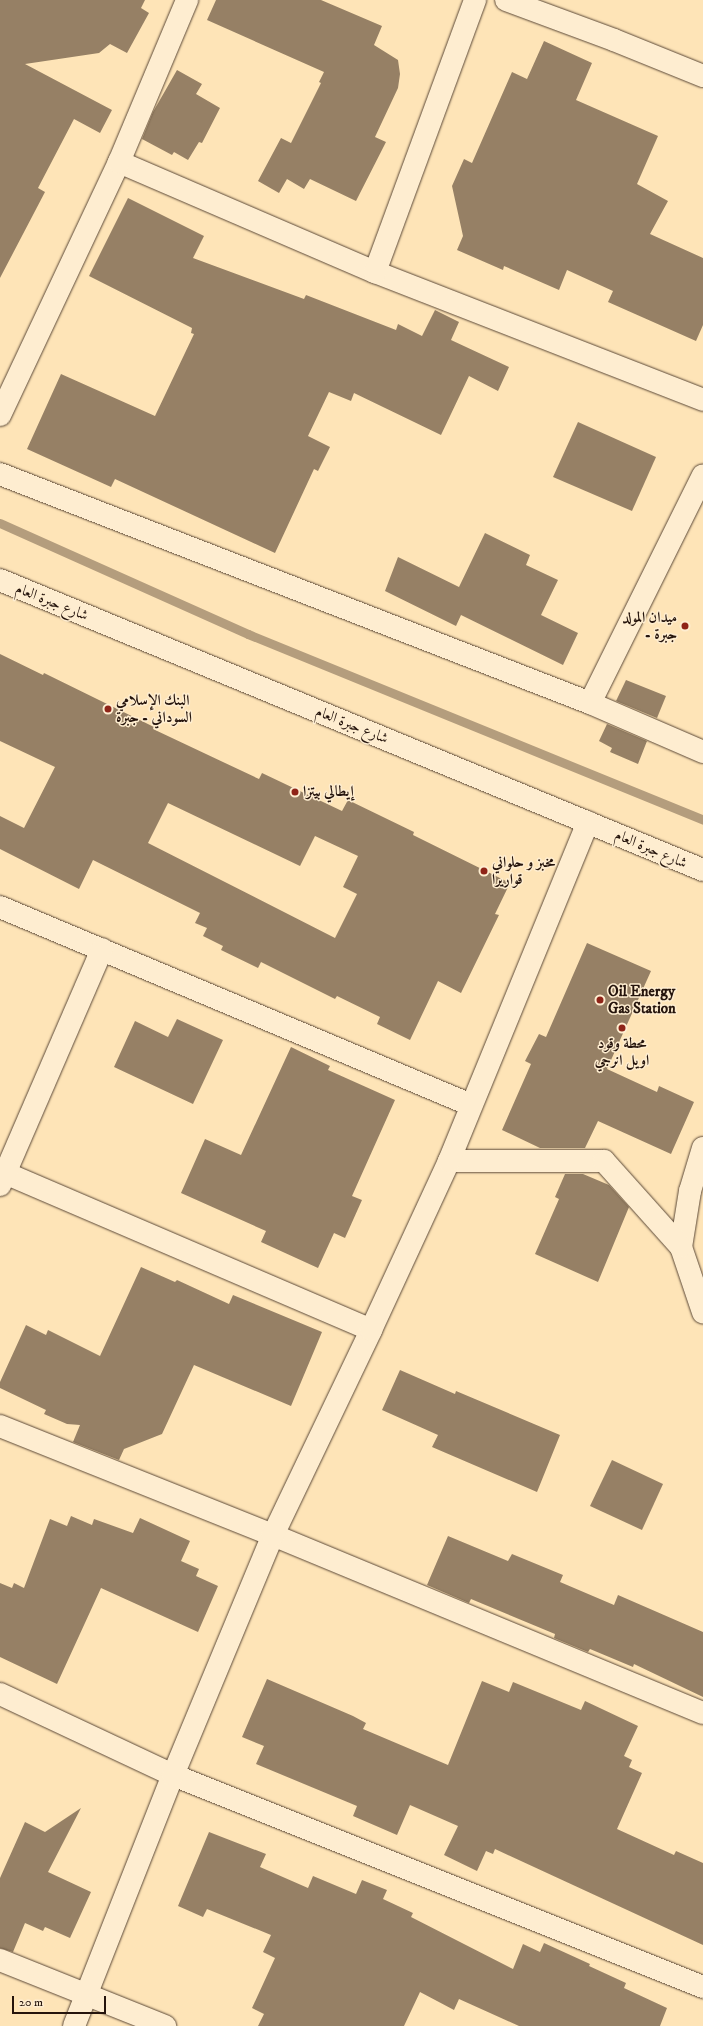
<!DOCTYPE html>
<meta charset="utf-8">
<style>
body{margin:0}
#map{position:relative;width:703px;height:2026px;overflow:hidden;background:#fee4b7;font-family:"IM FELL DW Pica",Amiri,serif}
div>[style]{position:absolute}
.stream>*{height:9px;margin:-4.5px;padding:0 4.5px;transform-origin:4.5px;border-radius:4.5px;background:#b49d7d}
.building>*{inset:0;background:#968065}
.roads{filter:drop-shadow(0 0 1px #5b4837) drop-shadow(0 0 1px #5b4837)}
.street>*{height:22px;margin:-11px;padding:0 11px;transform-origin:11px;border-radius:11px;background:#feedd0}
.secondary>*{height:22px;margin:-11px;padding:0 11px;transform-origin:11px;border-radius:11px;background:#feedd0}
.dots>*{width:11px;height:11px;translate:-50% -50%;box-sizing:border-box;border:2px solid #feedd0;border-radius:50%}
span{translate:-50% -50%;white-space:nowrap;text-align:center;line-height:1.15;-webkit-text-stroke:3px #feedd0;paint-order:stroke}
.street-label{font-size:15px;color:#25140c}
.poi-label{font-size:15px;color:#25140c;font-weight:700}
.right{translate:-100% -50%;text-align:right}
.left{translate:0 -50%;text-align:left}
.scale{position:absolute;left:12px;top:1996px;width:94px;height:18px;box-sizing:border-box;border:2px solid #25140c;border-top:0;padding-left:5px;font-size:12px;line-height:14px;white-space:nowrap;color:#25140c;-webkit-text-stroke:3px #feedd0;paint-order:stroke}
</style>
<div id="map">
<div class="stream">
<div style="left:0;top:523px;width:272px;rotate:24.1deg"></div>
<div style="left:248px;top:634px;width:492px;rotate:22.2deg"></div>
</div>
<div class="building">
<div style="clip-path:polygon(0 0,145px 0,141px 8px,149px 13px,127px 53px,110px 44px,99px 53px,25px 64px,112px 110px,100px 133px,74px 119px,38px 188px,45px 192px,0 278px)"></div>
<div style="clip-path:polygon(216px 0,321px 0,382px 26px,374px 45px,398px 60px,400px 74px,398px 88px,375px 137px,386px 142px,356px 201px,310px 179px,304px 189px,287px 179px,279px 193px,258px 181px,281px 138px,291px 143px,321px 83px,319px 82px,324px 72px,207px 20px)"></div>
<div style="clip-path:polygon(544px 41px,592px 63px,576px 100px,658px 136px,637px 184px,668px 201px,650px 234px,703px 258px,703px 325px,696px 341px,608px 302px,613px 291px,567px 270px,559px 290px,504px 266px,503px 270px,457px 250px,463px 236px,452px 186px,464px 159px,472px 163px,512px 72px,527px 79px)"></div>
<div style="clip-path:polygon(177px 70px,202px 84px,196px 94px,220px 108px,202px 143px,199px 142px,188px 160px,174px 152px,172px 155px,142px 139px,153px 112px)"></div>
<div style="clip-path:polygon(128px 198px,204px 236px,193px 258px,304px 299px,306px 295px,396px 330px,398px 324px,422px 336px,435px 310px,459px 322px,451px 340px,509px 367px,498px 391px,469px 376px,441px 435px,354px 393px,351px 401px,329px 392px,308px 436px,330px 447px,318px 471px,314px 469px,275px 553px,115px 479px,111px 487px,27px 449px,61px 374px,155px 416px,194px 334px,191px 333px,192px 328px,89px 276px)"></div>
<div style="clip-path:polygon(578px 422px,656px 457px,632px 511px,553px 477px)"></div>
<div style="clip-path:polygon(485px 533px,530px 555px,526px 565px,558px 580px,541px 615px,578px 633px,563px 665px,461px 615px,456px 626px,385px 591px,398px 557px,459px 587px)"></div>
<div style="clip-path:polygon(evenodd,0 654px,43px 675px,44px 673px,154px 727px,153px 729px,259px 779px,262px 773px,342px 811px,348px 800px,414px 832px,413px 835px,510px 883px,495px 914px,499px 915px,461px 993px,438px 981px,410px 1040px,377px 1024px,380px 1017px,337px 996px,335px 999px,261px 962px,258px 968px,221px 950px,223px 946px,203px 936px,207px 928px,195px 923px,200px 913px,93px 860px,79px 889px,0 849px,0 816px,24px 828px,55px 767px,0 741px,0 654px,168px 803px,300px 866px,315px 836px,358px 856px,343px 887px,357px 894px,335px 938px,148px 843px,168px 803px)"></div>
<div style="clip-path:polygon(626px 680px,666px 696px,657px 718px,616px 701px)"></div>
<div style="clip-path:polygon(607px 724px,647px 741px,638px 764px,610px 752px,612px 748px,599px 741px)"></div>
<div style="clip-path:polygon(587px 943px,651px 971px,607px 1069px,657px 1092px,659px 1086px,694px 1102px,671px 1154px,598px 1121px,585px 1148px,540px 1148px,502px 1130px,531px 1064px,525px 1061px,539px 1034px,546px 1037px)"></div>
<div style="clip-path:polygon(177px 1019px,223px 1040px,193px 1104px,114px 1067px,135px 1021px,168px 1037px)"></div>
<div style="clip-path:polygon(291px 1047px,330px 1066px,328px 1070px,395px 1100px,352px 1196px,362px 1200px,345px 1238px,334px 1233px,318px 1268px,261px 1242px,266px 1231px,181px 1193px,205px 1139px,241px 1155px)"></div>
<div style="clip-path:polygon(565px 1174px,583px 1174px,609px 1185px,629px 1207px,598px 1282px,535px 1254px,559px 1199px,555px 1197px)"></div>
<div style="clip-path:polygon(141px 1267px,175px 1282px,177px 1280px,229px 1304px,233px 1295px,322px 1332px,291px 1406px,194px 1365px,162px 1434px,124px 1449px,119px 1460px,73px 1442px,80px 1425px,67px 1424px,44px 1414px,46px 1410px,0 1388px,0 1382px,26px 1325px,46px 1335px,48px 1330px,100px 1356px)"></div>
<div style="clip-path:polygon(400px 1370px,455px 1394px,456px 1391px,560px 1435px,537px 1492px,432px 1447px,438px 1435px,382px 1410px)"></div>
<div style="clip-path:polygon(612px 1460px,663px 1484px,642px 1530px,590px 1506px)"></div>
<div style="clip-path:polygon(71px 1516px,92px 1525px,94px 1519px,133px 1533px,140px 1518px,190px 1541px,181px 1561px,199px 1569px,196px 1576px,218px 1586px,198px 1632px,101px 1588px,57px 1684px,0 1657px,0 1583px,12px 1588px,14px 1583px,24px 1588px,50px 1519px,67px 1526px)"></div>
<div style="clip-path:polygon(448px 1536px,508px 1561px,512px 1554px,563px 1575px,560px 1582px,614px 1605px,618px 1595px,703px 1632px,703px 1697px,634px 1664px,633px 1667px,590px 1649px,588px 1652px,554px 1638px,555px 1634px,471px 1599px,469px 1603px,427px 1585px)"></div>
<div style="clip-path:polygon(267px 1679px,353px 1716px,366px 1723px,363px 1729px,448px 1765px,482px 1681px,509px 1692px,513px 1682px,581px 1710px,585px 1701px,638px 1726px,624px 1756px,632px 1760px,629px 1767px,642px 1773px,617px 1829px,674px 1855px,676px 1851px,703px 1863px,703px 1945px,495px 1849px,493px 1854px,486px 1851px,477px 1871px,444px 1855px,458px 1826px,410px 1805px,397px 1835px,353px 1816px,357px 1806px,256px 1764px,264px 1746px,242px 1737px)"></div>
<div style="clip-path:polygon(81px 1808px,48px 1872px,91px 1892px,70px 1938px,45px 1927px,43px 1931px,25px 1923px,13px 1952px,0 1948px,0 1878px,25px 1822px,45px 1832px)"></div>
<div style="clip-path:polygon(209px 1832px,266px 1854px,260px 1867px,308px 1888px,313px 1876px,356px 1894px,362px 1880px,387px 1890px,383px 1899px,413px 1913px,411px 1917px,513px 1969px,523px 1944px,540px 1952px,544px 1943px,590px 1964px,589px 1966px,626px 1983px,624px 1988px,667px 2008px,660px 2026px,519px 2026px,459px 1999px,454px 2010px,420px 1992px,404px 2026px,258px 2026px,264px 2014px,252px 2008px,275px 1958px,263px 1952px,271px 1935px,207px 1909px,203px 1917px,178px 1906px)"></div>
</div>
<div class="roads">
<div class="street">
<div style="left:506px;top:0;width:115px;rotate:20.3deg"></div>
<div style="left:614px;top:40px;width:96px;rotate:22deg"></div>
<div style="left:119px;top:162px;width:279px;rotate:23.3deg"></div>
<div style="left:375px;top:272px;width:352px;rotate:21.3deg"></div>
<div style="left:375px;top:272px;width:290px;rotate:-69.8deg"></div>
<div style="left:0;top:474px;width:633px;rotate:21.21deg"></div>
<div style="left:590px;top:703px;width:123px;rotate:23.4deg"></div>
<div style="left:590px;top:703px;width:254px;rotate:-63.6deg"></div>
<div style="left:0;top:907px;width:511px;rotate:22.8deg"></div>
<div style="left:703px;top:1148px;width:45px;rotate:106.8deg"></div>
<div style="left:690px;top:1191px;width:57px;rotate:99.1deg"></div>
<div style="left:681px;top:1247px;width:69px;rotate:71.3deg"></div>
<div style="left:449px;top:1161px;width:155px"></div>
<div style="left:604px;top:1161px;width:115px;rotate:48.2deg"></div>
<div style="left:5px;top:1173px;width:398px;rotate:23.2deg"></div>
<div style="left:0;top:1185px;width:257px;rotate:-66.6deg"></div>
<div style="left:0;top:1426px;width:294px;rotate:21.8deg"></div>
<div style="left:273px;top:1535px;width:465px;rotate:22.5deg"></div>
<div style="left:0;top:1694px;width:191px;rotate:25.1deg"></div>
<div style="left:173px;top:1775px;width:571px;rotate:21.8deg"></div>
<div style="left:0;top:1960px;width:178px;rotate:21.8deg"></div>
<div style="left:74px;top:2026px;width:270px;rotate:-68.5deg"></div>
<div style="left:173px;top:1775px;width:260px;rotate:-67.4deg"></div>
<div style="left:273px;top:1535px;width:227px;rotate:-64.4deg"></div>
<div style="left:371px;top:1330px;width:186px;rotate:-65.2deg"></div>
<div style="left:449px;top:1161px;width:366px;rotate:-67.7deg"></div>
</div>
<div class="secondary">
<div style="left:0;top:415px;width:280px;rotate:-64.8deg"></div>
<div style="left:119px;top:162px;width:176px;rotate:-67.2deg"></div>
<div style="left:0;top:580px;width:760px;rotate:22.42deg"></div>
</div>
</div>
<div class="dots">
<div style="left:685px;top:626px;background:#8f2418"></div>
<div style="left:108px;top:709px;background:#8f2418"></div>
<div style="left:295px;top:792px;background:#8f2418"></div>
<div style="left:484px;top:871px;background:#8f2418"></div>
<div style="left:600px;top:1000px;background:#8f2418"></div>
<div style="left:622px;top:1028px;background:#8f2418"></div>
</div>
<div class="street-label">
<span style="left:52px;top:602px;rotate:22deg">شارع جبرة العام</span>
<span style="left:352px;top:725px;rotate:22deg">شارع جبرة العام</span>
<span style="left:651px;top:849px;rotate:23deg">شارع جبرة العام</span>
</div>
<div class="poi-label">
<span class="right" style="left:677px;top:626px">ميدان المولد<br>- جبرة</span>
<span class="left" style="left:116px;top:709px">البنك الإسلامي<br>السوداني - جبرة</span>
<span class="left" style="left:303px;top:792px">إيطالي بيتزا</span>
<span class="left" style="left:492px;top:871px">مخبز و حلواني<br>قواريرا</span>
<span class="left" style="left:608px;top:1000px">Oil Energy<br>Gas Station</span>
<span style="left:622px;top:1052px">محطة وقود<br>اويل انرجي</span>
</div>
<div class="scale">20 m</div>
</div>
